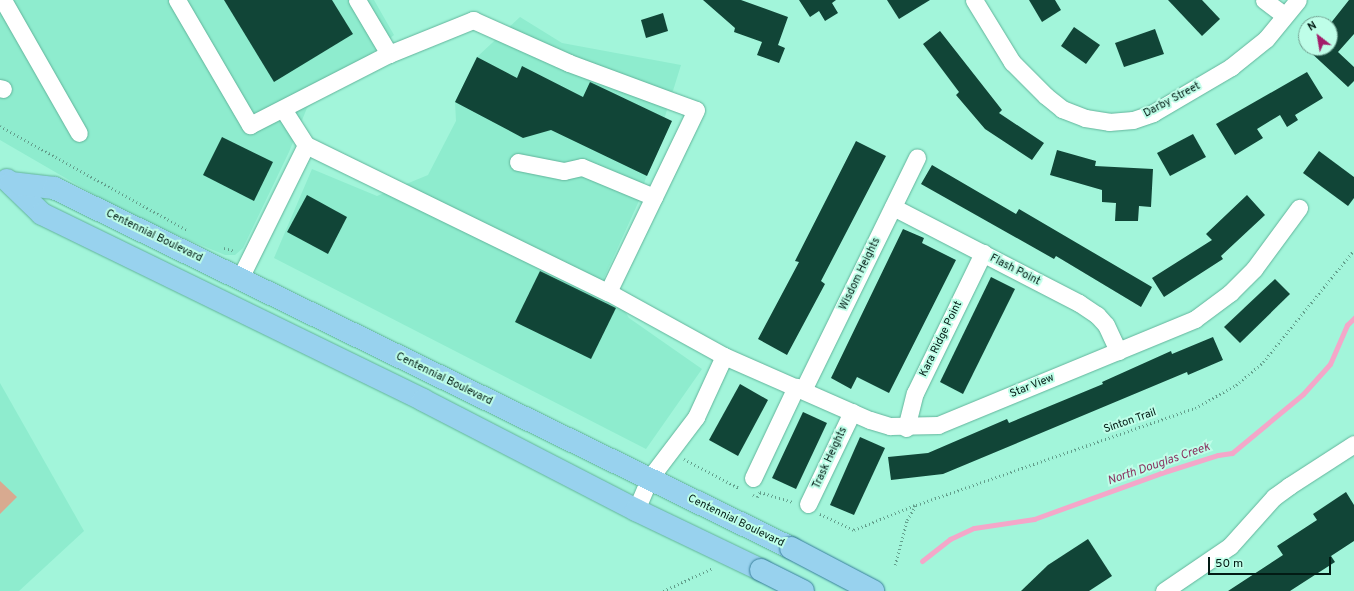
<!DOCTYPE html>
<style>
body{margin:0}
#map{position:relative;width:1354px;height:591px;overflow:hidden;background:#a2f5da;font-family:Overpass,sans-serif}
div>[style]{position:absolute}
.built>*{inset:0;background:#8eecce}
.green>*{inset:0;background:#d8aa90}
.stream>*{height:5px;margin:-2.5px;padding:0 2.5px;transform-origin:2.5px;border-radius:2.5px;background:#f4a7c9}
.building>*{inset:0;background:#114537}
.path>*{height:2.5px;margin-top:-1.25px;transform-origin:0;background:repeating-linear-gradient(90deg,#639f8c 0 1px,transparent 0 4px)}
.roads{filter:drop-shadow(0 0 1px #62b49b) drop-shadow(0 0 1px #62b49b)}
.minor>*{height:17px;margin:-8.5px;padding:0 8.5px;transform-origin:8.5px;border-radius:8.5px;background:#fff}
.major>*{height:22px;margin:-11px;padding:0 11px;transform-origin:11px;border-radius:11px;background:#98d2ee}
.bridges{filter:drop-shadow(0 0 1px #377e9a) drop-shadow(0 0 1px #377e9a)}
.major-bridge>*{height:22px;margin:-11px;padding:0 11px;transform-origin:11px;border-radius:11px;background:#98d2ee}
span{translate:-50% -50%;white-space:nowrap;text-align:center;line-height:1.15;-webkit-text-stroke:4px #befee8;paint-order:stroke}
.street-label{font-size:11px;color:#021b14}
.water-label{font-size:12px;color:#8a3360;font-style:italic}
.north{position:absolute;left:1298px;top:16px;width:40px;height:40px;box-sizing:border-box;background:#befee8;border:1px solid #73a393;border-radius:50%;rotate:329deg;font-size:11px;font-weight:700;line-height:16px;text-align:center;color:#021b14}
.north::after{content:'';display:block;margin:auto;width:14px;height:18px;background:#a31d6a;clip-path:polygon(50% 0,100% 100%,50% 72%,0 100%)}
.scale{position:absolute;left:1208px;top:557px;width:123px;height:18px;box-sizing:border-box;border:2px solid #021b14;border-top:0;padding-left:5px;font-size:12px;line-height:14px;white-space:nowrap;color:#021b14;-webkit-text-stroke:3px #befee8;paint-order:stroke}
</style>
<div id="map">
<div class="built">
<div style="clip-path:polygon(0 0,374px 0,394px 35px,307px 108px,289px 152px,243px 248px,235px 255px,225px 255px,131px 216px,0 140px)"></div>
<div style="clip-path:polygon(520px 17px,562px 43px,681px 65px,638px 203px,604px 278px,629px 318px,702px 369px,646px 449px,274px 258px,312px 169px,377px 196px,428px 175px,456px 121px,455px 102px,477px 57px)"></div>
<div style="clip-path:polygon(0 383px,84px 531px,19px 591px,0 591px)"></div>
</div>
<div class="green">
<div style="clip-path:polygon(0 481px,17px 497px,0 514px)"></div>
</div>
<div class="stream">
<div style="left:922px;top:561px;width:36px;rotate:-38deg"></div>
<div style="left:950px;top:539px;width:26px;rotate:-25deg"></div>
<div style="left:974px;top:528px;width:61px;rotate:-8.5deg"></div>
<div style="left:1034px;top:519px;width:135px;rotate:-19.9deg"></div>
<div style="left:1161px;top:473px;width:60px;rotate:-17.5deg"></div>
<div style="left:1218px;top:455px;width:14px;rotate:-8deg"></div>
<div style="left:1232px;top:453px;width:92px;rotate:-39.7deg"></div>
<div style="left:1303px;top:394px;width:40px;rotate:-48deg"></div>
<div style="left:1330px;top:364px;width:43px;rotate:-66.4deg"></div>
<div style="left:1347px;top:325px;width:10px;rotate:-45deg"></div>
</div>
<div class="building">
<div style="clip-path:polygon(224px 0,332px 0,353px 34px,274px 82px)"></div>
<div style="clip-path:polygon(703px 0,741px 0,788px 17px,778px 45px,785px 48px,779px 63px,757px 55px,762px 42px,734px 32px,735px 28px)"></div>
<div style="clip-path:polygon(799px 0,836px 0,832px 3px,838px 13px,825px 21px,819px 11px,810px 17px)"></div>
<div style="clip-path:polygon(887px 0,930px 0,899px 19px)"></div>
<div style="clip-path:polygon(1029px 0,1055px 0,1061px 10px,1042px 22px)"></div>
<div style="clip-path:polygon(1168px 0,1202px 0,1220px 19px,1202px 36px)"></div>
<div style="clip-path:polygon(1349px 0,1354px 0,1354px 34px,1338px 52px,1354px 67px,1354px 81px,1348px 87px,1308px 50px,1309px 48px,1330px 48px,1330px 24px)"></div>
<div style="clip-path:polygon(663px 13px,668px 31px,646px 38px,641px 20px)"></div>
<div style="clip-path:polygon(1074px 27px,1100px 45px,1086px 64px,1061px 46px)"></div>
<div style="clip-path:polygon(1155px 29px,1164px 54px,1124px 67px,1115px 43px)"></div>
<div style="clip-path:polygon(940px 31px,1002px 110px,999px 113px,1044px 143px,1032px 160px,985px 129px,956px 95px,959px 92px,923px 44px)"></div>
<div style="clip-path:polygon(477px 57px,517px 78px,522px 66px,583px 97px,590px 82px,672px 121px,647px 176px,551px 130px,523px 138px,455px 102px)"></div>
<div style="clip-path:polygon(1307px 72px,1323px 98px,1295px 115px,1298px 120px,1287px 127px,1280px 115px,1257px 129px,1263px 138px,1235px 155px,1216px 124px)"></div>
<div style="clip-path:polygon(1193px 134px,1206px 157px,1170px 176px,1157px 153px)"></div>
<div style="clip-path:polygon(222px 137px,273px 162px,254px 201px,203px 175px)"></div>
<div style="clip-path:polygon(856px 141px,886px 156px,821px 281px,825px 284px,787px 355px,758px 339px,799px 262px,795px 261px)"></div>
<div style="clip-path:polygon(1057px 150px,1096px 161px,1095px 166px,1153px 169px,1151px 207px,1139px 206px,1138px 221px,1115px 221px,1116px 203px,1102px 202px,1102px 190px,1050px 175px)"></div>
<div style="clip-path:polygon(1319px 151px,1354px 177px,1354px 198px,1348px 206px,1303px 173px)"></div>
<div style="clip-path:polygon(932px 165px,1016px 214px,1019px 209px,1152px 287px,1141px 307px,1056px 256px,1054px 259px,921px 184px)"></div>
<div style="clip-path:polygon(307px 195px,347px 217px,328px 254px,287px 232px)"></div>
<div style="clip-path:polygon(1247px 195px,1265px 215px,1221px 256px,1223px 259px,1164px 297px,1152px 278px,1212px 240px,1206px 234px)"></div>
<div style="clip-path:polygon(903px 229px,924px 238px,922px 243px,956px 260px,889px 393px,857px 377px,851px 389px,831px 378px)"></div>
<div style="clip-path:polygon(540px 271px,616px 308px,591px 359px,515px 322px)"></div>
<div style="clip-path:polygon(991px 277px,1015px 289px,963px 394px,940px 382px)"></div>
<div style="clip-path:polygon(1275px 279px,1290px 294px,1240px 343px,1224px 327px)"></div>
<div style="clip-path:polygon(1213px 337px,1223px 360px,1188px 375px,1187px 372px,943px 474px,891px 480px,888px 457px,928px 453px,1007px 419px,1009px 423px,1103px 384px,1102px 382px,1171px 351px,1172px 354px)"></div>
<div style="clip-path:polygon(740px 384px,768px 400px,738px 456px,709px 440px)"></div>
<div style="clip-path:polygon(803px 412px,827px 423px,796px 489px,772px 478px)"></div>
<div style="clip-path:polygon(860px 437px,885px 448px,854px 515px,830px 505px)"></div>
<div style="clip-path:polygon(1346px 492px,1354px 505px,1354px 541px,1331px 556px,1335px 562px,1290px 591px,1228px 591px,1283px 555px,1277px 546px,1317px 520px,1313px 514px)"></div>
<div style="clip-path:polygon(1088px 539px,1112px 576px,1089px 591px,1021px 591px,1048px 565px)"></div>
</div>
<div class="path">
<div style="left:0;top:126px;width:214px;rotate:29.1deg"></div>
<div style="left:224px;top:248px;width:11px;rotate:15deg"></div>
<div style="left:684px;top:459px;width:62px;rotate:27.8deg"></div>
<div style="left:753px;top:495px;width:4px;rotate:27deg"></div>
<div style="left:757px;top:497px;width:6px;rotate:-59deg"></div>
<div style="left:760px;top:492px;width:34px;rotate:17deg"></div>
<div style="left:820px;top:514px;width:38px;rotate:25deg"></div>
<div style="left:854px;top:530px;width:66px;rotate:-22.3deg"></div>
<div style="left:895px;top:565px;width:47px;rotate:-75.1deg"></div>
<div style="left:907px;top:520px;width:17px;rotate:-59deg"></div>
<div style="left:916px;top:505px;width:295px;rotate:-19.2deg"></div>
<div style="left:1195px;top:408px;width:47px;rotate:-29.3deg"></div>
<div style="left:1236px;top:385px;width:35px;rotate:-40deg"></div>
<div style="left:1263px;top:362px;width:144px;rotate:-50.9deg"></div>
<div style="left:663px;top:591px;width:55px;rotate:-24.7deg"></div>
</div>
<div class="roads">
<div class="minor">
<div style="left:3px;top:0;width:153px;rotate:60.3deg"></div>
<div style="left:177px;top:0;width:145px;rotate:59.7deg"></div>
<div style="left:250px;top:125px;width:156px;rotate:-27.1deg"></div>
<div style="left:389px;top:54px;width:91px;rotate:-22deg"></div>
<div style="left:473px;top:20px;width:105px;rotate:24.1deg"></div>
<div style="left:569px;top:63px;width:135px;rotate:20.3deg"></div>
<div style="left:696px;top:110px;width:202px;rotate:115.8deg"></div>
<div style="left:357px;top:0;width:63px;rotate:59.3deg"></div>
<div style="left:974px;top:0;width:73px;rotate:58.5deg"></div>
<div style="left:1012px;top:62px;width:48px;rotate:45deg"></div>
<div style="left:1046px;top:96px;width:21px;rotate:39deg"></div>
<div style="left:1062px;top:109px;width:25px;rotate:21deg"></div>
<div style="left:1085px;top:118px;width:24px;rotate:9deg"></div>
<div style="left:1109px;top:122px;width:24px;rotate:-5deg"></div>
<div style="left:1133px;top:120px;width:21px;rotate:-19deg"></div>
<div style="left:1153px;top:113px;width:91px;rotate:-30.5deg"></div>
<div style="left:1231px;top:67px;width:45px;rotate:-38.7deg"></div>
<div style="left:1266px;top:39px;width:50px;rotate:-50.6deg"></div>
<div style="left:1264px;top:0;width:26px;rotate:37deg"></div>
<div style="left:0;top:88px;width:3px;rotate:18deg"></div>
<div style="left:283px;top:109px;width:43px;rotate:57.4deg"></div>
<div style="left:306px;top:145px;width:336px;rotate:26deg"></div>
<div style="left:608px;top:292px;width:132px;rotate:28.9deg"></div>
<div style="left:724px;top:356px;width:159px;rotate:23.7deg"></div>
<div style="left:870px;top:420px;width:21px;rotate:17deg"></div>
<div style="left:890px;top:426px;width:48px;rotate:-1.2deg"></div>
<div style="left:938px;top:425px;width:278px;rotate:-22.4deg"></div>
<div style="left:1195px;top:319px;width:44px;rotate:-36.6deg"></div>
<div style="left:1230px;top:293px;width:34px;rotate:-45deg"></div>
<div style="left:1254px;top:269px;width:76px;rotate:-53.6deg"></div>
<div style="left:518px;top:162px;width:47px;rotate:11.1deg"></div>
<div style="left:564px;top:171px;width:18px;rotate:-13deg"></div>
<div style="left:582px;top:167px;width:78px;rotate:22.6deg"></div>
<div style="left:893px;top:207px;width:209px;rotate:27.3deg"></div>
<div style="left:1079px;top:303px;width:22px;rotate:34deg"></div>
<div style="left:1097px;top:315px;width:13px;rotate:48deg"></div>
<div style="left:1106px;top:325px;width:29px;rotate:65deg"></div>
<div style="left:240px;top:278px;width:148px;rotate:-63.6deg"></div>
<div style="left:803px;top:390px;width:259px;rotate:-63.9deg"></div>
<div style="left:906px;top:428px;width:36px;rotate:-76deg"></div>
<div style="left:915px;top:393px;width:156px;rotate:-64.1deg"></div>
<div style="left:753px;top:478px;width:101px;rotate:-64.7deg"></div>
<div style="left:808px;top:504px;width:102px;rotate:-64.4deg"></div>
<div style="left:636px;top:510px;width:34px;rotate:-67deg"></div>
<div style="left:649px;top:479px;width:78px;rotate:-52.8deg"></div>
<div style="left:696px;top:417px;width:67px;rotate:-65.3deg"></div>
<div style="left:1164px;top:591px;width:80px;rotate:-34.3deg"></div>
<div style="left:1230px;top:546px;width:66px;rotate:-48.1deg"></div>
<div style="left:1274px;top:497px;width:19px;rotate:-36deg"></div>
<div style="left:1289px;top:486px;width:77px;rotate:-32.9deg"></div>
</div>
<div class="major">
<div style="left:7px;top:180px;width:49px;rotate:44.2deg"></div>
<div style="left:42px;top:214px;width:424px;rotate:26deg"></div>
<div style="left:423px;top:400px;width:240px;rotate:27.3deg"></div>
<div style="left:636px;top:510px;width:139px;rotate:25.6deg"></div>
<div style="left:11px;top:183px;width:43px;rotate:6.6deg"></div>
<div style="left:54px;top:188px;width:820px;rotate:26.03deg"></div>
</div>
</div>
<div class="bridges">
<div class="major-bridge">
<div style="left:791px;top:548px;width:93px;rotate:27.7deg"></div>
<div style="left:761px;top:570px;width:47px;rotate:26.6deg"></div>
</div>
</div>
<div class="street-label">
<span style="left:1172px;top:100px;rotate:-28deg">Darby Street</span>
<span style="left:154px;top:236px;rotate:26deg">Centennial Boulevard</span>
<span style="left:1015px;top:270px;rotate:27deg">Flash Point</span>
<span style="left:860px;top:274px;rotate:-64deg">Wisdom Heights</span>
<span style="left:941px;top:339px;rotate:-64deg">Kara Ridge Point</span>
<span style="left:444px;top:379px;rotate:26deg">Centennial Boulevard</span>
<span style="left:1032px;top:386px;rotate:-22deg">Star View</span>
<span style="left:1130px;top:421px;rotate:-19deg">Sinton Trail</span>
<span style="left:830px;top:458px;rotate:-65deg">Trask Heights</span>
<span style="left:736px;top:521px;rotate:26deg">Centennial Boulevard</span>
</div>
<div class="water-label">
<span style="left:1159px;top:465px;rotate:-19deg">North Douglas Creek</span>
</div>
<div class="north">N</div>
<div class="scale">50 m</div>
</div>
